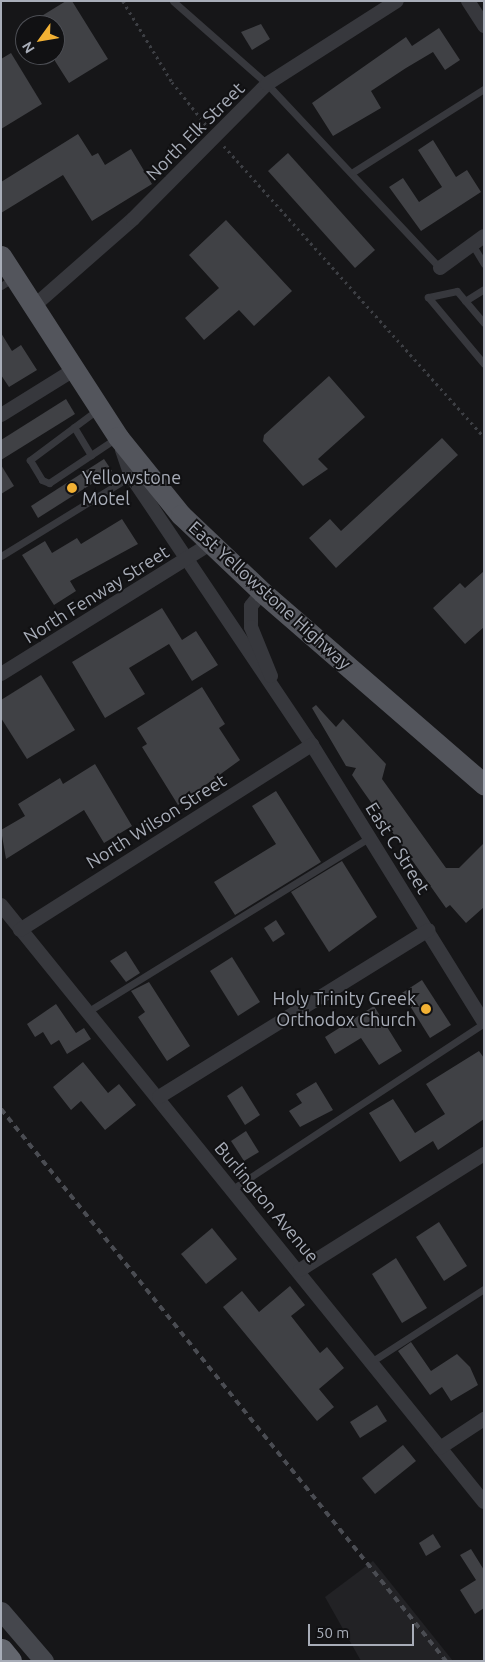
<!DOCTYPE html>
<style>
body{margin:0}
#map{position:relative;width:485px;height:1662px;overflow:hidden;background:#161618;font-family:Ubuntu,sans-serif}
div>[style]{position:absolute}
.built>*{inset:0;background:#222225}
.building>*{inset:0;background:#404145}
.path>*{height:2.5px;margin-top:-1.25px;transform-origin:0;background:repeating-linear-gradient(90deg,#3d3f44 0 2.5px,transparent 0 6.5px)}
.lane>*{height:7px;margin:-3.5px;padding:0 3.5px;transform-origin:3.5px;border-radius:3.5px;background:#37383d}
.street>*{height:14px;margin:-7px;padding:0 7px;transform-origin:7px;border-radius:7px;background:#37383d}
.secondary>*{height:19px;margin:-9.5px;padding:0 9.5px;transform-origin:9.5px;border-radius:9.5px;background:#45474d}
.primary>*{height:21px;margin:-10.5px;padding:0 10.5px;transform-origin:10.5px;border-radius:10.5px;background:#53555c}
.highway>*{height:25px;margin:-12.5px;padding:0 12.5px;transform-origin:12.5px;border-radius:12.5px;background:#63666e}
.rail>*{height:4px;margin-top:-2px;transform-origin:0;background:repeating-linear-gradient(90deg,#4a4c52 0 6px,transparent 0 11px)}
.dots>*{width:14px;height:14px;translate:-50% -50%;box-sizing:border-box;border:2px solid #111113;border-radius:50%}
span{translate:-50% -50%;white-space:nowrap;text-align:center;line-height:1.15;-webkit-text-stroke:4px #111113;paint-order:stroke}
.street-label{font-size:18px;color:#a8adb8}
.poi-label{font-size:18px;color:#a8adb8}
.left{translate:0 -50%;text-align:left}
.right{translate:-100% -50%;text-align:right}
.frame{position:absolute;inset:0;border:2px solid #a8adb8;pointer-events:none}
.north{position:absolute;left:15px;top:15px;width:50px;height:50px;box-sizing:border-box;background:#111113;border:1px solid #4d4f55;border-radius:50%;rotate:238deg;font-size:14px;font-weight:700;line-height:20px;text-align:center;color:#a8adb8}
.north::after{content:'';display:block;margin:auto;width:18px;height:22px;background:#f2b134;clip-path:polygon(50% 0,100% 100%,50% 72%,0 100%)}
.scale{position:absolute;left:308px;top:1624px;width:106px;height:22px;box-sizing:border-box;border:2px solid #a8adb8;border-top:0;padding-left:6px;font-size:15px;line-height:18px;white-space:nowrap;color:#a8adb8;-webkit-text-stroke:4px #111113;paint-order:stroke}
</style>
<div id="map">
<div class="built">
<div style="clip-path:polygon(373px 1561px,453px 1661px,361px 1661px,325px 1597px)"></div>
</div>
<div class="building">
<div style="clip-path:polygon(66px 1px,72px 1px,108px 59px,69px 83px,55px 61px,55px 25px,27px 25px)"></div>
<div style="clip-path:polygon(261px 24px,270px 39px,252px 50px,241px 32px)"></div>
<div style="clip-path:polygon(439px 28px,460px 60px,445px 70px,433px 52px,406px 68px,371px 91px,381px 108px,333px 136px,312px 103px,406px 37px,412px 46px)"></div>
<div style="clip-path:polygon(11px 53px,42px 104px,1px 129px,1px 59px)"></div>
<div style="clip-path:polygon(78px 134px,92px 156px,98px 153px,105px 165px,131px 149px,152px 184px,92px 221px,63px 175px,1px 213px,1px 182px)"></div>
<div style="clip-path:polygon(433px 140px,456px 177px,467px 170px,481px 192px,421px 231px,389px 187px,403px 178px,419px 202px,442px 187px,418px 150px)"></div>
<div style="clip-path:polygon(288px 153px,375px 250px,355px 268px,268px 171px)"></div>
<div style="clip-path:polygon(226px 220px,292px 291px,254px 326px,239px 310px,204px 340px,185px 318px,219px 288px,189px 255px)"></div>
<div style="clip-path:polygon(1px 333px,12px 351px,21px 345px,37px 370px,9px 387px,1px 375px)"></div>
<div style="clip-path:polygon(329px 376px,365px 417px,318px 459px,328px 469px,303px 486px,263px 441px,264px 435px)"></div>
<div style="clip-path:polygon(66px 399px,75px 414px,1px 460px,1px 440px)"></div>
<div style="clip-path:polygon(442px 438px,458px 455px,336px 568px,309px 538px,330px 519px,341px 531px)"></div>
<div style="clip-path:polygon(104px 459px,112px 471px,38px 518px,31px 506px)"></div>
<div style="clip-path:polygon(1px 465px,14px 486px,1px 494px)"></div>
<div style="clip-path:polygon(122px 519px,138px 544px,70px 581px,76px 591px,54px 605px,22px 555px,45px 541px,52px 553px,77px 538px,81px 544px)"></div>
<div style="clip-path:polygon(484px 571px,484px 627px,465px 644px,433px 608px,460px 583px,465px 588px)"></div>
<div style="clip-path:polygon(162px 608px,182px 640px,196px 631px,218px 665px,192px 681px,169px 644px,129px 668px,145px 694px,105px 718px,72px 662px)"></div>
<div style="clip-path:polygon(41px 675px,75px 730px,27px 759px,1px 718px,1px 700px)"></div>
<div style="clip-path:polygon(202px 687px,225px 724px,219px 728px,240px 760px,178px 805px,142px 747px,147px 744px,137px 728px)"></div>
<div style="clip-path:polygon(316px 705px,336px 727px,343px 719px,386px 764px,382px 779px,446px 868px,459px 868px,484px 843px,484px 907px,466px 923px,450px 905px,446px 908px,363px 791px,352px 775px,356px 768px,346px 766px,312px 708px)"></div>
<div style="clip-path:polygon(95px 764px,132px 826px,104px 843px,84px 810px,6px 859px,1px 830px,25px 816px,18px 804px,60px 778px,63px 784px)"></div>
<div style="clip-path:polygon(276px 791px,321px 862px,235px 915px,214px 882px,276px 844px,252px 806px)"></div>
<div style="clip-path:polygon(342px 861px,377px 917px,329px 952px,291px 892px)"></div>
<div style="clip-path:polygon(276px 920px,285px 934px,273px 942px,264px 928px)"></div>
<div style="clip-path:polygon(126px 951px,140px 973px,126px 982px,110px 961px)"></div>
<div style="clip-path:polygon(232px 957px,260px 1002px,238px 1016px,210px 971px)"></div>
<div style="clip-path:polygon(422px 980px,451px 1025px,430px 1038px,402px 993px)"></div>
<div style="clip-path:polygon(149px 982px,190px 1046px,167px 1061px,138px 1017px,145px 1012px,131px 991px)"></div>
<div style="clip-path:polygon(56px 1004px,76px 1033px,84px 1028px,91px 1039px,67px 1054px,59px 1040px,51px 1045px,43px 1032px,35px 1037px,27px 1024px)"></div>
<div style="clip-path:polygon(374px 1006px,402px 1051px,379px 1065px,361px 1038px,335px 1054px,325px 1037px)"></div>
<div style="clip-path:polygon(479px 1051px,484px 1058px,484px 1119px,438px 1150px,433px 1141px,400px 1162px,369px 1113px,393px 1099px,415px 1133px,445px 1114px,426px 1084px)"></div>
<div style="clip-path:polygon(83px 1062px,108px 1093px,119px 1084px,136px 1105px,105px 1130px,81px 1101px,71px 1110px,53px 1087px)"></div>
<div style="clip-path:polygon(316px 1082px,333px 1110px,300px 1127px,289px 1111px,302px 1103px,296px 1094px)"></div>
<div style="clip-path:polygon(242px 1086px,260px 1115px,245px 1125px,227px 1096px)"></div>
<div style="clip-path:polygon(246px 1131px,259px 1152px,244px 1161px,231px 1141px)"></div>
<div style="clip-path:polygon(439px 1222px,467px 1266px,444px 1281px,416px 1237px)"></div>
<div style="clip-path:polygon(212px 1228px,237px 1259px,206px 1284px,181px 1254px)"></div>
<div style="clip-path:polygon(396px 1258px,427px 1308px,402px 1323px,372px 1274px)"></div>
<div style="clip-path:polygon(290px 1286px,305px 1305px,291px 1316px,320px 1353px,327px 1347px,344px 1368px,319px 1389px,334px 1407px,317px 1421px,223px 1307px,242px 1291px,259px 1312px)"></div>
<div style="clip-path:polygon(411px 1342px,431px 1371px,457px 1354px,470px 1367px,478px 1385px,451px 1401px,442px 1387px,430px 1395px,398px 1351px)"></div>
<div style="clip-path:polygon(377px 1405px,387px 1421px,360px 1438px,350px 1422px)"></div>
<div style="clip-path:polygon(403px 1445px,416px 1461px,375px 1494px,362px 1478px)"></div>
<div style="clip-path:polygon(433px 1534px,441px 1547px,426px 1556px,419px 1543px)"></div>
<div style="clip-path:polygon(471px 1549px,484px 1570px,484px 1608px,475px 1614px,460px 1590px,476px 1580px,460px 1555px)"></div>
</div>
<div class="path">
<div style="left:123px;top:1px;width:95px;rotate:58.8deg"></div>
<div style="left:172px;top:82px;width:56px;rotate:51.5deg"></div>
<div style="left:224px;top:146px;width:390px;rotate:48.2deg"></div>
</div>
<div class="lane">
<div style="left:173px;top:1px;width:125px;rotate:41.4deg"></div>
<div style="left:267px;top:84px;width:253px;rotate:46.8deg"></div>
<div style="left:353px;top:172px;width:155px;rotate:-32.4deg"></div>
<div style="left:472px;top:244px;width:23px;rotate:59deg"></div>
<div style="left:1px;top:286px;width:15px;rotate:-32deg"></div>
<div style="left:465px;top:301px;width:22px;rotate:-32deg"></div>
<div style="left:484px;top:323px;width:42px;rotate:-130.2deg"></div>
<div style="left:457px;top:291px;width:30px;rotate:168deg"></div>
<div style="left:428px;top:297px;width:87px;rotate:50.1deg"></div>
<div style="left:97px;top:410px;width:84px;rotate:143.3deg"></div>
<div style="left:30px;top:460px;width:23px;rotate:59deg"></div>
<div style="left:42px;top:480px;width:8px;rotate:23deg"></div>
<div style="left:49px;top:483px;width:79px;rotate:-33.7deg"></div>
<div style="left:74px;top:427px;width:33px;rotate:59deg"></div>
<div style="left:1px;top:556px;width:153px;rotate:-31.6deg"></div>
<div style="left:87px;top:1012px;width:331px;rotate:-31.7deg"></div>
<div style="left:231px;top:1190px;width:303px;rotate:-33.4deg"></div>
<div style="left:371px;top:1362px;width:135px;rotate:-32.9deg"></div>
</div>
<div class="street">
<div style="left:468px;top:1px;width:30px;rotate:57deg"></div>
<div style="left:440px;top:268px;width:54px;rotate:-36deg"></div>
<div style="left:34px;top:306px;width:132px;rotate:-41.3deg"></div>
<div style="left:133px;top:219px;width:190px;rotate:-45.2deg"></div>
<div style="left:267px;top:84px;width:154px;rotate:-32.6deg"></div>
<div style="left:1px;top:415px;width:84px;rotate:-31.8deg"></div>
<div style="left:122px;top:450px;width:28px;rotate:71deg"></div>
<div style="left:131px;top:476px;width:324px;rotate:56.1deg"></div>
<div style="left:312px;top:745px;width:326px;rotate:58.2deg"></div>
<div style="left:262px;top:592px;width:18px;rotate:128deg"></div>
<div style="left:251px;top:606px;width:21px;rotate:90deg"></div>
<div style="left:251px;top:627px;width:53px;rotate:67.8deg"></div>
<div style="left:1px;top:674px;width:246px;rotate:-31.9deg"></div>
<div style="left:1px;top:905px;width:768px;rotate:51.03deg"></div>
<div style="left:20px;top:930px;width:346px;rotate:-32.4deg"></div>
<div style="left:159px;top:1097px;width:317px;rotate:-31.8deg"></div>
<div style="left:300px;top:1270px;width:218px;rotate:-32.2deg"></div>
<div style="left:440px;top:1448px;width:53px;rotate:-33.4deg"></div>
</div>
<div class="secondary">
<div style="left:1px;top:1611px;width:66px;rotate:49.3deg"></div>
</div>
<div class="primary">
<div style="left:1px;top:256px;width:216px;rotate:57.1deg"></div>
<div style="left:118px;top:437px;width:100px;rotate:51.1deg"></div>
<div style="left:181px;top:515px;width:112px;rotate:43.5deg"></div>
<div style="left:262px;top:592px;width:294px;rotate:40.9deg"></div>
</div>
<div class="highway">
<div style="left:1px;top:1651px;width:13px;rotate:51deg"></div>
</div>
<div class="rail">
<div style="left:1px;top:1109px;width:709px;rotate:51.13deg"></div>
</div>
<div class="dots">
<div style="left:72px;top:488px;background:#f2b134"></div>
<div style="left:426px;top:1009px;background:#f2b134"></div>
</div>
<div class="street-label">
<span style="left:195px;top:131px;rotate:-45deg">North Elk Street</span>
<span style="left:96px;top:594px;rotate:-32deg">North Fenway Street</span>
<span style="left:270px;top:595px;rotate:42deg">East Yellowstone Highway</span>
<span style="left:156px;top:821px;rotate:-32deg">North Wilson Street</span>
<span style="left:398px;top:848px;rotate:58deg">East C Street</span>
<span style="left:267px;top:1202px;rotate:50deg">Burlington Avenue</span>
</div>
<div class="poi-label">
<span class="left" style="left:82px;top:488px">Yellowstone<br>Motel</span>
<span class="right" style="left:416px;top:1009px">Holy Trinity Greek<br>Orthodox Church</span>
</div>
<div class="frame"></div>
<div class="north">N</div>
<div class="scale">50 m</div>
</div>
